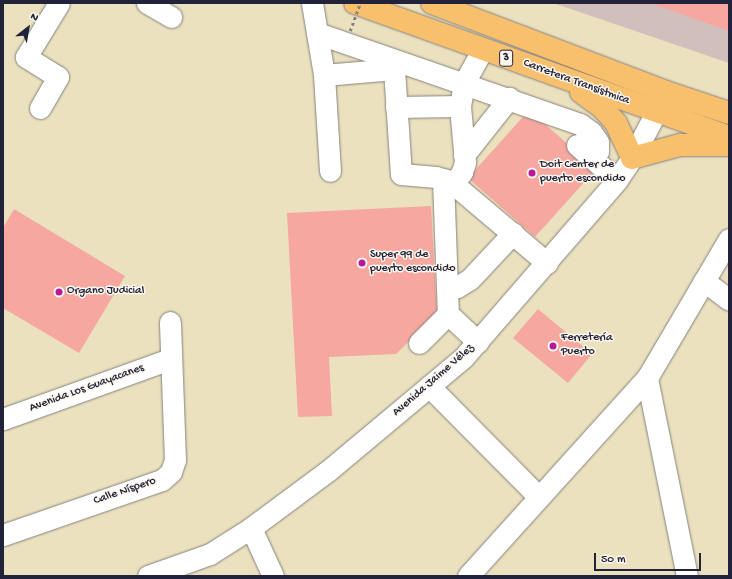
<!DOCTYPE html>
<meta charset="utf-8">
<style>
body{margin:0}
#map{position:relative;width:732px;height:579px;overflow:hidden;background:#ebe1bf;font-family:"Gochi Hand",sans-serif}
div>[style]{position:absolute}
.industrial>*{inset:0;background:#d1bfbe}
.building>*{inset:0;background:#f5a7a0}
.roads{filter:drop-shadow(0 0 1px #86827d) drop-shadow(0 0 1px #86827d)}
.minor>*{height:21px;margin:-10.5px;padding:0 10.5px;transform-origin:10.5px;border-radius:10.5px;background:#fff}
.major>*{height:22px;margin:-11px;padding:0 11px;transform-origin:11px;border-radius:11px;background:#f8bf6c}
.path-bridge>*{height:2.5px;margin-top:-1.25px;transform-origin:0;background:repeating-linear-gradient(90deg,#86827d 0 3px,transparent 0 6px)}
.dots>*{width:11px;height:11px;translate:-50% -50%;box-sizing:border-box;border:2px solid #fbf7ec;border-radius:50%}
span{translate:-50% -50%;white-space:nowrap;text-align:center;line-height:1.15;-webkit-text-stroke:3px #fbf7ec;paint-order:stroke}
.shield-label span{padding:1px 3px;background:#fbf7ec;border:1px solid;border-radius:3px;-webkit-text-stroke-width:0}
.shield-label{font-size:11px;color:#22223b;font-weight:700}
.street-label{font-size:12px;color:#22223b}
.poi-label{font-size:12px;color:#22223b}
.left{translate:0 -50%;text-align:left}
.frame{position:absolute;inset:0;border:4px solid #22223b;pointer-events:none}
.north{position:absolute;left:8px;top:8px;width:40px;height:40px;-webkit-text-stroke:3px #fbf7ec;paint-order:stroke;rotate:31deg;font-size:11px;font-weight:700;line-height:16px;text-align:center;color:#22223b}
.north::after{content:'';display:block;margin:auto;width:14px;height:18px;background:#22223b;clip-path:polygon(50% 0,100% 100%,50% 72%,0 100%)}
.scale{position:absolute;left:594px;top:553px;width:107px;height:18px;box-sizing:border-box;border:2px solid #22223b;border-top:0;padding-left:5px;font-size:12px;line-height:14px;white-space:nowrap;color:#22223b;-webkit-text-stroke:3px #fbf7ec;paint-order:stroke}
</style>
<div id="map">
<div class="industrial">
<div style="clip-path:polygon(553px 3px,729px 3px,729px 63px)"></div>
</div>
<div class="building">
<div style="clip-path:polygon(650px 3px,729px 3px,729px 31px)"></div>
<div style="clip-path:polygon(529px 110px,596px 169px,535px 237px,468px 178px)"></div>
<div style="clip-path:polygon(431px 206px,437px 314px,396px 354px,329px 357px,332px 416px,298px 417px,287px 213px)"></div>
<div style="clip-path:polygon(14px 209px,125px 276px,79px 353px,3px 308px,3px 228px)"></div>
<div style="clip-path:polygon(538px 309px,592px 354px,568px 383px,513px 338px)"></div>
</div>
<div class="roads">
<div class="minor">
<div style="left:147px;top:3px;width:28px;rotate:30deg"></div>
<div style="left:312px;top:3px;width:73px;rotate:80.5deg"></div>
<div style="left:324px;top:75px;width:96px;rotate:86.4deg"></div>
<div style="left:317px;top:33px;width:278px;rotate:19.1deg"></div>
<div style="left:580px;top:124px;width:14px;rotate:36deg"></div>
<div style="left:591px;top:132px;width:12px;rotate:55deg"></div>
<div style="left:598px;top:142px;width:9px;rotate:90deg"></div>
<div style="left:598px;top:151px;width:9px;rotate:131deg"></div>
<div style="left:324px;top:75px;width:70px;rotate:-4.9deg"></div>
<div style="left:394px;top:69px;width:105px;rotate:86.2deg"></div>
<div style="left:401px;top:174px;width:35px;rotate:5deg"></div>
<div style="left:436px;top:177px;width:15px;rotate:16deg"></div>
<div style="left:450px;top:181px;width:127px;rotate:40.2deg"></div>
<div style="left:396px;top:107px;width:64px;rotate:-0.9deg"></div>
<div style="left:40px;top:108px;width:36px;rotate:-60deg"></div>
<div style="left:58px;top:77px;width:38px;rotate:-148deg"></div>
<div style="left:26px;top:57px;width:63px;rotate:-58.6deg"></div>
<div style="left:577px;top:145px;width:53px;rotate:41.2deg"></div>
<div style="left:464px;top:155px;width:73px;rotate:-51.7deg"></div>
<div style="left:443px;top:179px;width:135px;rotate:87.9deg"></div>
<div style="left:448px;top:314px;width:41px;rotate:43deg"></div>
<div style="left:454px;top:183px;width:14px;rotate:-54deg"></div>
<div style="left:462px;top:172px;width:10px;rotate:-73deg"></div>
<div style="left:465px;top:162px;width:56px;rotate:-95.1deg"></div>
<div style="left:460px;top:106px;width:23px;rotate:-80deg"></div>
<div style="left:464px;top:83px;width:39px;rotate:-61deg"></div>
<div style="left:704px;top:281px;width:31px;rotate:37deg"></div>
<div style="left:447px;top:288px;width:10px;rotate:-6deg"></div>
<div style="left:457px;top:287px;width:15px;rotate:-32deg"></div>
<div style="left:470px;top:279px;width:63px;rotate:-46.9deg"></div>
<div style="left:419px;top:343px;width:41px;rotate:-45deg"></div>
<div style="left:647px;top:378px;width:202px;rotate:78.6deg"></div>
<div style="left:429px;top:386px;width:156px;rotate:45.3deg"></div>
<div style="left:3px;top:419px;width:177px;rotate:-19.8deg"></div>
<div style="left:251px;top:528px;width:53px;rotate:65.4deg"></div>
<div style="left:3px;top:535px;width:168px;rotate:-19.1deg"></div>
<div style="left:162px;top:480px;width:12px;rotate:-42deg"></div>
<div style="left:171px;top:472px;width:13px;rotate:-72deg"></div>
<div style="left:175px;top:460px;width:138px;rotate:-92.1deg"></div>
<div style="left:148px;top:576px;width:66px;rotate:-19.5deg"></div>
<div style="left:210px;top:554px;width:49px;rotate:-32.4deg"></div>
<div style="left:251px;top:528px;width:97px;rotate:-36.6deg"></div>
<div style="left:329px;top:470px;width:175px;rotate:-39.9deg"></div>
<div style="left:463px;top:358px;width:235px;rotate:-49.1deg"></div>
<div style="left:617px;top:180px;width:27px;rotate:-56deg"></div>
<div style="left:632px;top:158px;width:71px;rotate:-62.4deg"></div>
<div style="left:468px;top:576px;width:267px;rotate:-47.9deg"></div>
<div style="left:647px;top:378px;width:161px;rotate:-59.5deg"></div>
</div>
<div class="major">
<div style="left:355px;top:3px;width:397px;rotate:19.7deg"></div>
<div style="left:432px;top:3px;width:250px;rotate:20.8deg"></div>
<div style="left:666px;top:92px;width:66px;rotate:18.4deg"></div>
<div style="left:581px;top:92px;width:26px;rotate:36deg"></div>
<div style="left:602px;top:107px;width:21px;rotate:49deg"></div>
<div style="left:616px;top:123px;width:38px;rotate:65deg"></div>
<div style="left:632px;top:158px;width:50px;rotate:-15.2deg"></div>
<div style="left:680px;top:145px;width:48px"></div>
</div>
</div>
<div class="path-bridge">
<div style="left:350px;top:31px;width:30px;rotate:-70deg"></div>
</div>
<div class="dots">
<div style="left:532px;top:173px;background:#b5179e"></div>
<div style="left:362px;top:263px;background:#b5179e"></div>
<div style="left:59px;top:292px;background:#b5179e"></div>
<div style="left:553px;top:346px;background:#b5179e"></div>
</div>
<div class="shield-label">
<span style="left:506px;top:58px">3</span>
</div>
<div class="street-label">
<span style="left:576px;top:83px;rotate:20deg">Carretera Transístmica</span>
<span style="left:434px;top:381px;rotate:-41deg">Avenida Jaime Vélez</span>
<span style="left:87px;top:389px;rotate:-20deg">Avenida Los Guayacanes</span>
<span style="left:125px;top:492px;rotate:-19deg">Calle Níspero</span>
</div>
<div class="poi-label">
<span class="left" style="left:540px;top:173px">Doit Center de<br>puerto escondido</span>
<span class="left" style="left:370px;top:263px">Super 99 de<br>puerto escondido</span>
<span class="left" style="left:67px;top:292px">Organo Judicial</span>
<span class="left" style="left:561px;top:346px">Ferretería<br>Puerto</span>
</div>
<div class="frame"></div>
<div class="north">N</div>
<div class="scale">50 m</div>
</div>
